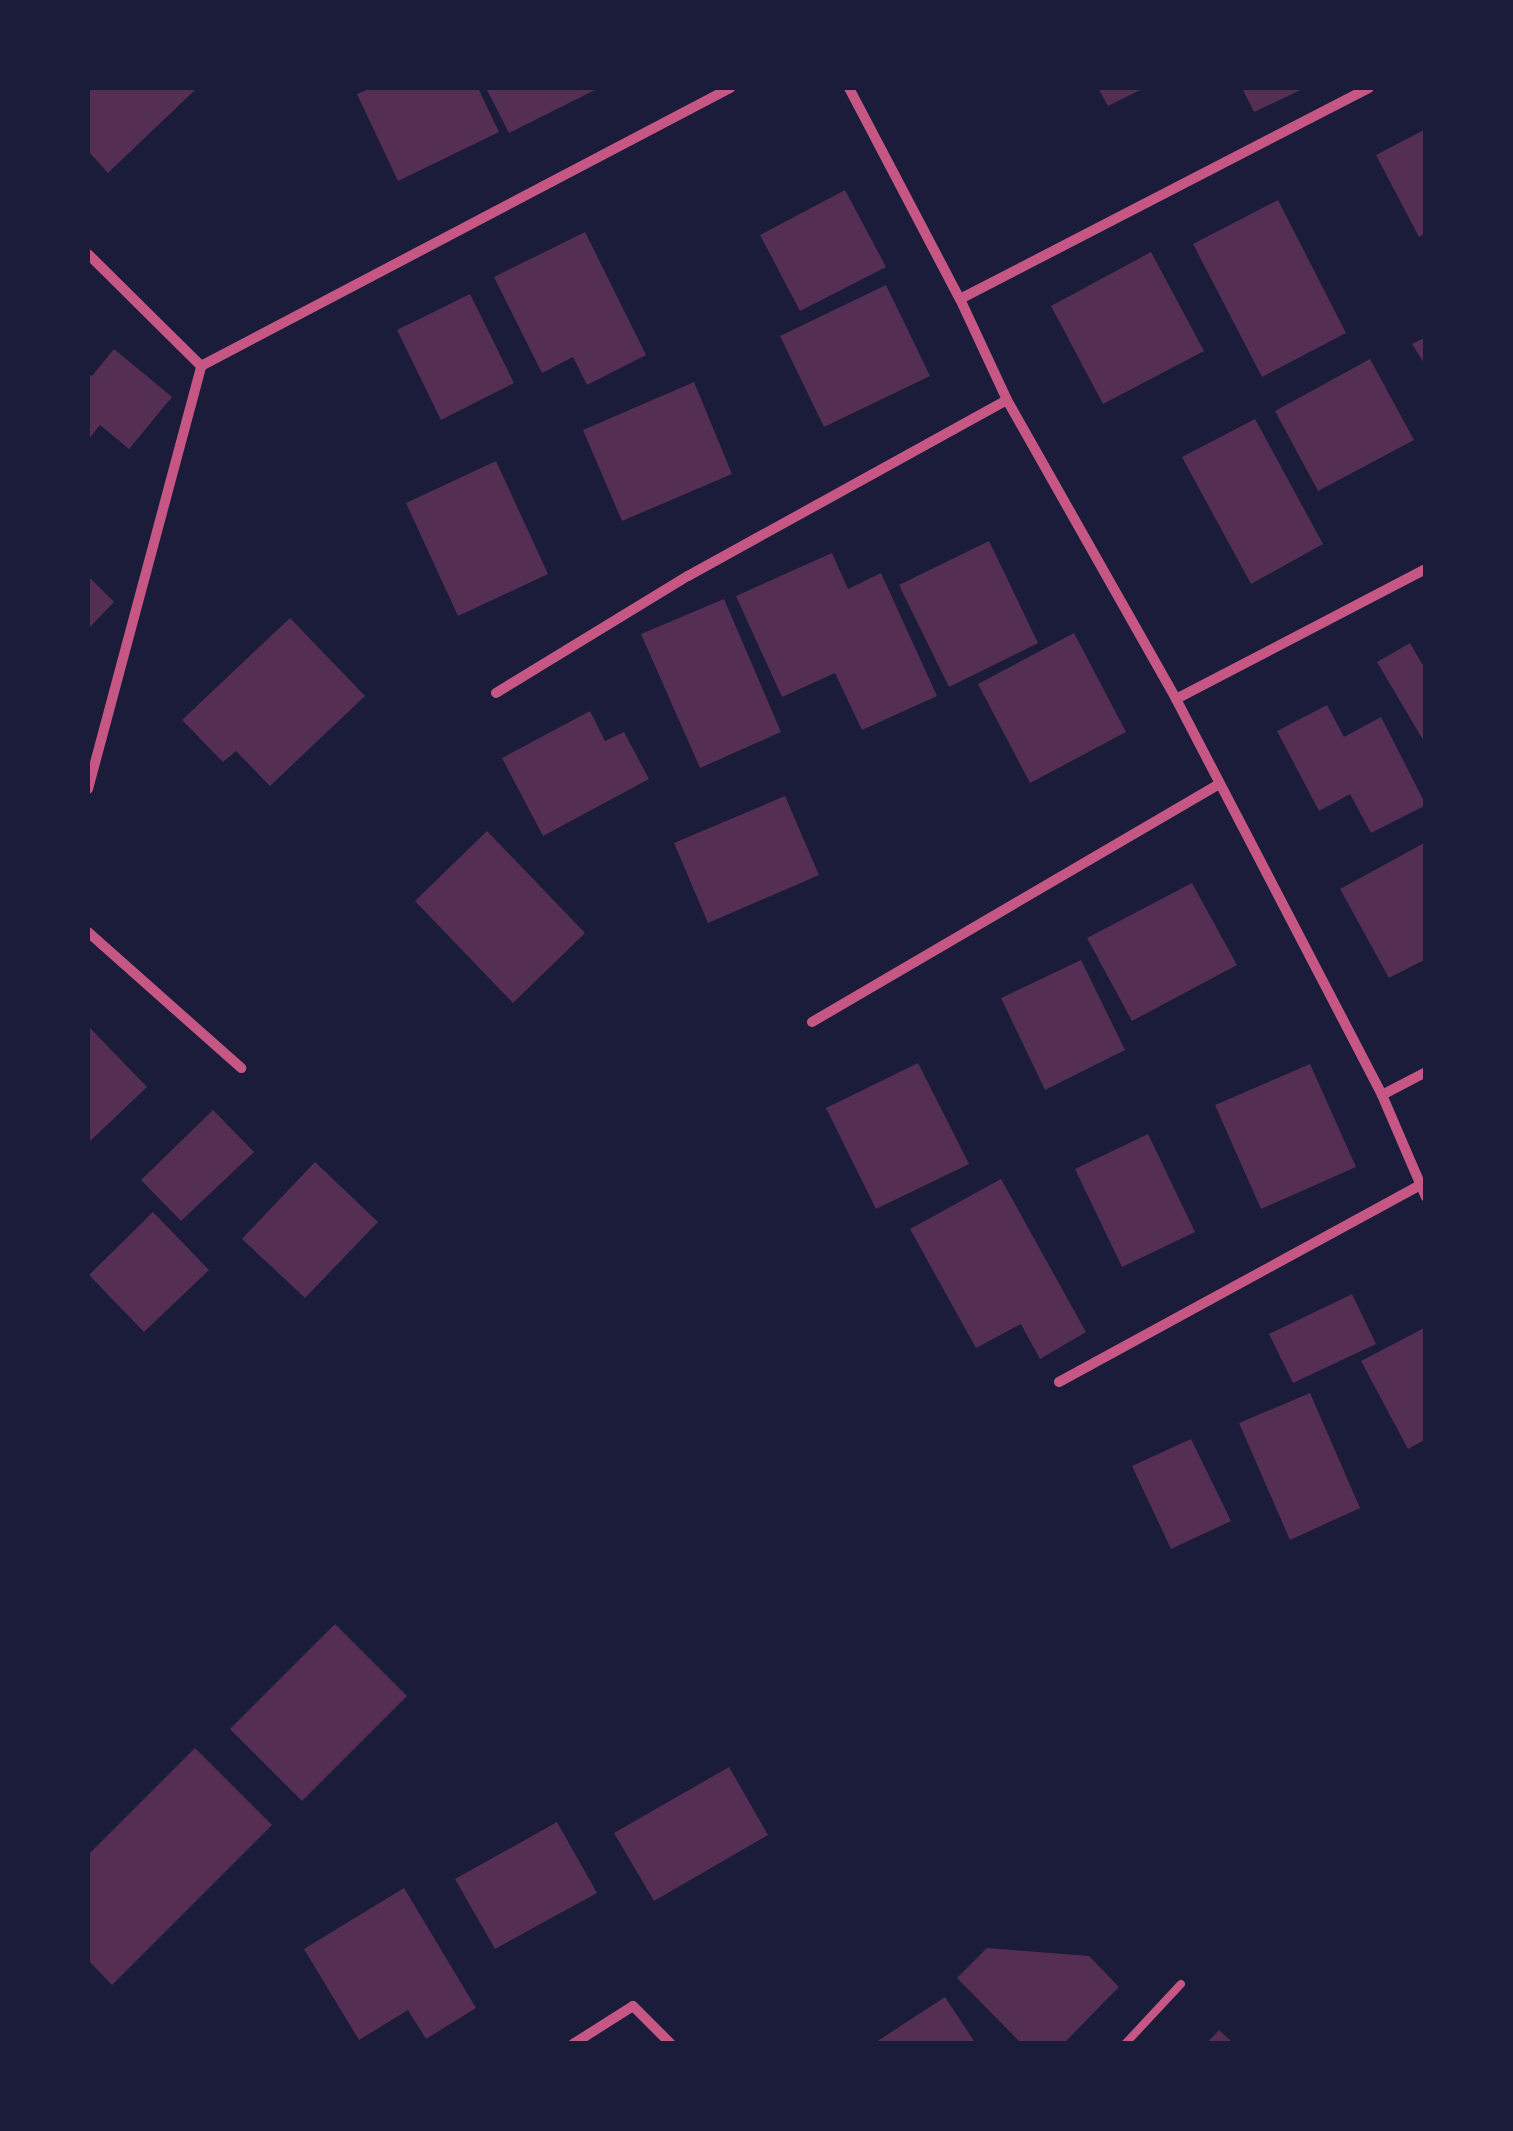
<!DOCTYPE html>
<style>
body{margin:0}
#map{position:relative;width:1513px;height:2131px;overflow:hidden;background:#1b1b3a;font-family:"Golos Text",sans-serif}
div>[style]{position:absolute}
.building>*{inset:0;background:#542f53}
.service>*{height:8px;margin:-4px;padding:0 4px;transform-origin:4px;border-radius:4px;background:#c65784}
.minor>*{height:10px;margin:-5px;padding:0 5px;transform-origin:5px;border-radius:5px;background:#c65784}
span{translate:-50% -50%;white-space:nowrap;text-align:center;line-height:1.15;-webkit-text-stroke:8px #1b1b3a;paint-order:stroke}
.frame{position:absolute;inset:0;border:90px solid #1b1b3a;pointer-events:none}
</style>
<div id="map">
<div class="building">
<div style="clip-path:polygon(88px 88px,197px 88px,108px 173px,88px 151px)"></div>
<div style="clip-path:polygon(371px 88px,478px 88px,499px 132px,398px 181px,357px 94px)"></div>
<div style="clip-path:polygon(486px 88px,599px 88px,509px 133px)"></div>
<div style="clip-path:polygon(1098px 88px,1144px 88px,1108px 106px)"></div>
<div style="clip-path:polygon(1242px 88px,1305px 88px,1254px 112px)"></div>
<div style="clip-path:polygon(1426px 129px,1426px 233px,1419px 237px,1376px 155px)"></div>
<div style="clip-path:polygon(845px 190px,886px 267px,800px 311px,760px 235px)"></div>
<div style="clip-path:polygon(1278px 200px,1346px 333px,1262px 377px,1193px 244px)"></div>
<div style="clip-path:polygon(585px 232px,646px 355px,587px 385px,573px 357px,542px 373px,494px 277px)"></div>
<div style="clip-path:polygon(1151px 252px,1204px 351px,1103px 404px,1051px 306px)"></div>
<div style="clip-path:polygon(886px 285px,930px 376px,824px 427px,780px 336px)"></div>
<div style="clip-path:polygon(470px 294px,514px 383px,441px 420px,397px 330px)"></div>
<div style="clip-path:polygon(1426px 337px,1426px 366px,1412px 344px)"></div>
<div style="clip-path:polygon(114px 349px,172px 397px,129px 449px,100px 425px,88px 440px,88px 373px,92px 376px)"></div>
<div style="clip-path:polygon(1370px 359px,1414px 440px,1318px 491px,1275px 411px)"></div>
<div style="clip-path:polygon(694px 382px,732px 474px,622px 521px,583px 430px)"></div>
<div style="clip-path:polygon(1255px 419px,1323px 544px,1251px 584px,1182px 457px)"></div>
<div style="clip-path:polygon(496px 461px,548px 574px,458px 616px,406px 503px)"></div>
<div style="clip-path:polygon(989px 541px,1038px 643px,949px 687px,899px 585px)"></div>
<div style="clip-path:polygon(832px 553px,848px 589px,881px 573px,937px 696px,862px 730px,835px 673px,782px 697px,736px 596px)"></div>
<div style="clip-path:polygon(88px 576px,114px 602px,88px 629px)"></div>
<div style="clip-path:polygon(724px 599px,781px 732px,700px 768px,641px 634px)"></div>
<div style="clip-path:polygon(290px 618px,365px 696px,270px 786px,236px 751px,223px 762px,182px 720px)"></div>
<div style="clip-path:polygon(1074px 633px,1126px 732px,1030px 783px,978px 684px)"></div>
<div style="clip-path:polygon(1410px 643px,1422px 664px,1426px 662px,1426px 745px,1377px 662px)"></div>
<div style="clip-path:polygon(1327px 705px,1344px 737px,1381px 717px,1426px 805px,1371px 833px,1350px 794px,1319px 811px,1277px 731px)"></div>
<div style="clip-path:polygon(590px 711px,605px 741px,624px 732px,649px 779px,543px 836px,502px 758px)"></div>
<div style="clip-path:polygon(785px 796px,819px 875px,708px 923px,674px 843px)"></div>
<div style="clip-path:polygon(487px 831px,585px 933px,513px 1003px,415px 901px)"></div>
<div style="clip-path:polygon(1426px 842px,1426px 959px,1389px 978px,1340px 889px)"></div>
<div style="clip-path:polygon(1192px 883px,1237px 965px,1132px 1021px,1087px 938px)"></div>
<div style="clip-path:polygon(1081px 960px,1125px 1050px,1045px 1090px,1001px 998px)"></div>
<div style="clip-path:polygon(88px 1026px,147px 1087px,88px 1143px)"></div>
<div style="clip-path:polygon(918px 1063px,969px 1164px,876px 1209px,826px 1108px)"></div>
<div style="clip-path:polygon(1310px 1064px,1356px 1167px,1261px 1209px,1215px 1105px)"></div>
<div style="clip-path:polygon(213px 1110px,254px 1152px,181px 1221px,141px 1180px)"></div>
<div style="clip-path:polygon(1148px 1134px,1195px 1232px,1122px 1267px,1075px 1169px)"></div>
<div style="clip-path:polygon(315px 1162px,378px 1222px,305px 1298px,242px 1239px)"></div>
<div style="clip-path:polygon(1001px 1179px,1086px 1332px,1040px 1359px,1021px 1324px,976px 1348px,910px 1229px)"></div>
<div style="clip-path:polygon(153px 1212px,209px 1270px,144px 1332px,89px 1275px)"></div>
<div style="clip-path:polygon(1352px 1294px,1376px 1344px,1293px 1383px,1269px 1334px)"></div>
<div style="clip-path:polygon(1426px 1327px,1426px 1439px,1408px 1449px,1361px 1361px)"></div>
<div style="clip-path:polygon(1310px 1393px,1360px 1508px,1290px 1540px,1239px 1423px)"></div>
<div style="clip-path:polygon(1191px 1439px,1231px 1521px,1171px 1549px,1132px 1466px)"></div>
<div style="clip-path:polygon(335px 1624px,407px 1696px,302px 1801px,230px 1729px)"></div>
<div style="clip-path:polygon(195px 1748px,272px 1825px,112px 1985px,88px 1960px,88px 1855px)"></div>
<div style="clip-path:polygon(729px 1767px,768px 1835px,654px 1901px,614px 1833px)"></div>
<div style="clip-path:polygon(557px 1822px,597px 1893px,495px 1949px,455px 1879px)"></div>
<div style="clip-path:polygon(404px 1888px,476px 2008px,426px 2039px,408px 2010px,359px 2040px,304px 1949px)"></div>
<div style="clip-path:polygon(987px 1948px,1089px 1956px,1119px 1987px,1063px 2044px,1022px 2044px,957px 1978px)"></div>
<div style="clip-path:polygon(945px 1997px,976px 2044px,873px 2044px)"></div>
<div style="clip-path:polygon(1219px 2030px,1234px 2044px,1206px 2044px)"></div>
</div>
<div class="service">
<div style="left:1125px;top:2044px;width:82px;rotate:-47deg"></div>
</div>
<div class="minor">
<div style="left:849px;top:88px;width:238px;rotate:62.3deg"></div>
<div style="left:960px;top:299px;width:111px;rotate:65deg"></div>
<div style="left:1007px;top:400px;width:343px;rotate:60.5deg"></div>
<div style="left:1176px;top:699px;width:446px;rotate:62.5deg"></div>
<div style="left:1382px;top:1095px;width:111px;rotate:66.7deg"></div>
<div style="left:88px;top:254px;width:159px;rotate:44.7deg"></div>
<div style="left:960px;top:299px;width:460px;rotate:-27.3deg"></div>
<div style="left:496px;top:693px;width:225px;rotate:-31.4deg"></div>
<div style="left:688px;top:576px;width:364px;rotate:-28.9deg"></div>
<div style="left:1176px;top:699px;width:282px;rotate:-27.5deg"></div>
<div style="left:88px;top:789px;width:438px;rotate:-75deg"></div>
<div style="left:201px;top:366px;width:598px;rotate:-27.72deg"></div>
<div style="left:88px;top:932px;width:205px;rotate:41.6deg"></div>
<div style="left:812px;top:1022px;width:470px;rotate:-30.3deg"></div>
<div style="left:1382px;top:1095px;width:50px;rotate:-27.6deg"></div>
<div style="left:1059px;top:1382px;width:411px;rotate:-28.6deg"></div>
<div style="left:573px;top:2044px;width:71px;rotate:-32.3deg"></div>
<div style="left:633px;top:2006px;width:54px;rotate:45deg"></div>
</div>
<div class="frame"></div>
</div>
